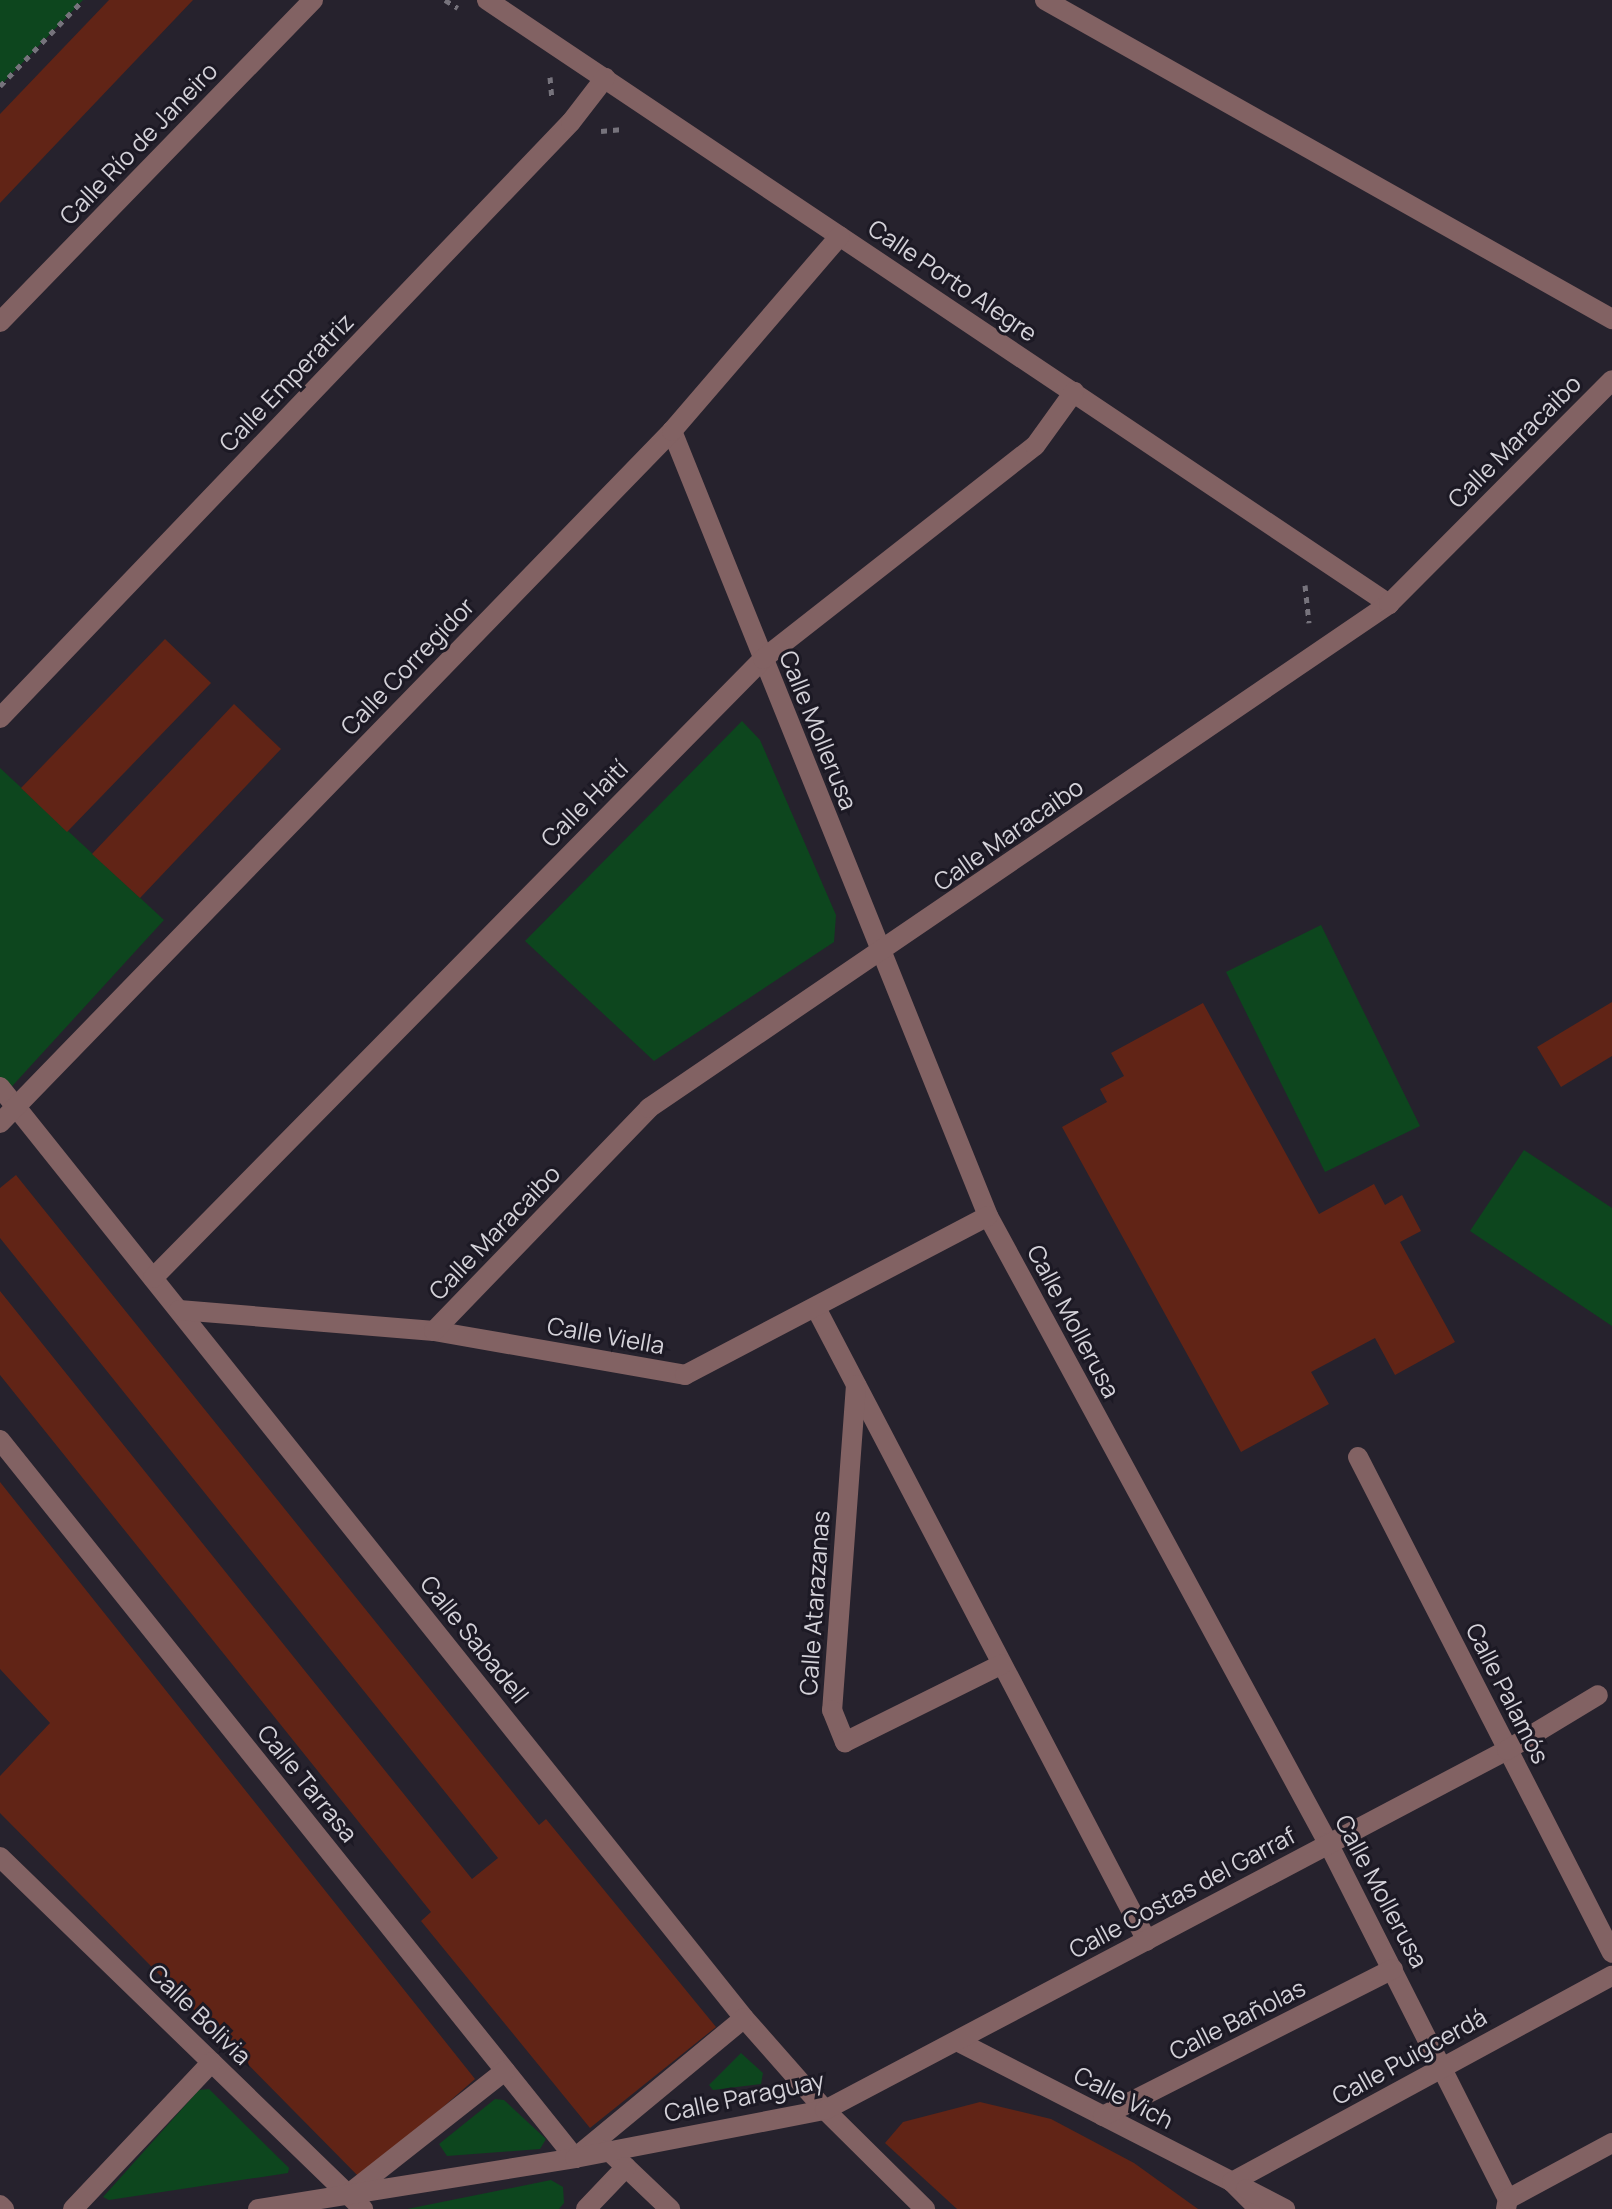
<!DOCTYPE html>
<meta charset="utf-8">
<style>
body{margin:0}
#map{position:relative;width:1612px;height:2209px;overflow:hidden;background:#26222d;font-family:Manrope,sans-serif}
div>[style]{position:absolute}
.green>*{inset:0;background:#0d461e}
.building>*{inset:0;background:#612416}
.path>*{height:5px;margin-top:-2.5px;transform-origin:0;background:repeating-linear-gradient(90deg,#76737c 0 6px,transparent 0 12px)}
.minor>*{height:20px;margin:-10px;padding:0 10px;transform-origin:10px;border-radius:10px;background:#826263}
span{translate:-50% -50%;white-space:nowrap;text-align:center;line-height:1.15;-webkit-text-stroke:6px #1c1924;paint-order:stroke}
.street-label{font-size:24px;color:#d4d2d9}
</style>
<div id="map">
<div class="green">
<div style="clip-path:polygon(0 0,83px 0,0 86px)"></div>
<div style="clip-path:polygon(742px 721px,760px 740px,836px 915px,834px 942px,654px 1061px,525px 941px)"></div>
<div style="clip-path:polygon(0 768px,164px 920px,5px 1094px,0 1087px)"></div>
<div style="clip-path:polygon(1321px 925px,1420px 1126px,1325px 1172px,1226px 972px)"></div>
<div style="clip-path:polygon(1524px 1150px,1612px 1208px,1612px 1326px,1470px 1231px)"></div>
<div style="clip-path:polygon(741px 2053px,763px 2073px,761px 2084px,713px 2090px,709px 2085px)"></div>
<div style="clip-path:polygon(209px 2089px,289px 2168px,288px 2173px,109px 2200px,103px 2197px,199px 2090px)"></div>
<div style="clip-path:polygon(495px 2099px,504px 2100px,546px 2139px,540px 2149px,447px 2156px,439px 2144px)"></div>
<div style="clip-path:polygon(551px 2180px,563px 2187px,564px 2203px,559px 2209px,407px 2209px)"></div>
</div>
<div class="building">
<div style="clip-path:polygon(109px 0,193px 0,0 203px,0 114px)"></div>
<div style="clip-path:polygon(165px 639px,211px 683px,67px 832px,21px 788px)"></div>
<div style="clip-path:polygon(234px 704px,281px 749px,140px 898px,92px 854px)"></div>
<div style="clip-path:polygon(1612px 1002px,1612px 1056px,1561px 1087px,1537px 1047px)"></div>
<div style="clip-path:polygon(1203px 1003px,1319px 1214px,1374px 1184px,1385px 1205px,1402px 1195px,1421px 1231px,1400px 1242px,1455px 1342px,1395px 1375px,1375px 1338px,1311px 1372px,1329px 1404px,1241px 1452px,1062px 1127px,1107px 1102px,1100px 1089px,1124px 1076px,1111px 1053px)"></div>
<div style="clip-path:polygon(16px 1175px,539px 1825px,546px 1819px,716px 2027px,590px 2128px,421px 1921px,431px 1912px,0 1375px,0 1291px,472px 1879px,498px 1858px,0 1238px,0 1188px)"></div>
<div style="clip-path:polygon(0 1482px,475px 2079px,361px 2179px,0 1813px,0 1776px,50px 1723px,0 1669px)"></div>
<div style="clip-path:polygon(980px 2102px,1051px 2119px,1134px 2163px,1198px 2209px,957px 2209px,885px 2143px,903px 2122px)"></div>
</div>
<div class="path">
<div style="left:445px;top:0;width:15px;rotate:32deg"></div>
<div style="left:550px;top:77px;width:22px;rotate:85deg"></div>
<div style="left:0;top:86px;width:120px;rotate:-46deg"></div>
<div style="left:601px;top:131px;width:22px;rotate:-5deg"></div>
<div style="left:1305px;top:585px;width:38px;rotate:84deg"></div>
</div>
<div class="minor">
<div style="left:487px;top:0;width:1086px;rotate:33.81deg"></div>
<div style="left:1045px;top:0;width:651px;rotate:29.36deg"></div>
<div style="left:0;top:322px;width:449px;rotate:-45.8deg"></div>
<div style="left:672px;top:431px;width:846px;rotate:68.07deg"></div>
<div style="left:988px;top:1216px;width:713px;rotate:61.53deg"></div>
<div style="left:1328px;top:1843px;width:399px;rotate:63.2deg"></div>
<div style="left:0;top:718px;width:825px;rotate:-46.23deg"></div>
<div style="left:571px;top:122px;width:56px;rotate:-52.3deg"></div>
<div style="left:0;top:1087px;width:1192px;rotate:51.37deg"></div>
<div style="left:744px;top:2018px;width:123px;rotate:48.6deg"></div>
<div style="left:825px;top:2110px;width:141px;rotate:44.7deg"></div>
<div style="left:0;top:1123px;width:965px;rotate:-45.84deg"></div>
<div style="left:672px;top:431px;width:257px;rotate:-49.3deg"></div>
<div style="left:153px;top:1278px;width:869px;rotate:-45.42deg"></div>
<div style="left:763px;top:659px;width:345px;rotate:-38.1deg"></div>
<div style="left:1035px;top:446px;width:67px;rotate:-54.2deg"></div>
<div style="left:816px;top:1308px;width:714px;rotate:62.39deg"></div>
<div style="left:179px;top:1310px;width:256px;rotate:4.7deg"></div>
<div style="left:434px;top:1331px;width:255px;rotate:9.9deg"></div>
<div style="left:685px;top:1375px;width:342px;rotate:-27.7deg"></div>
<div style="left:434px;top:1331px;width:310px;rotate:-46deg"></div>
<div style="left:649px;top:1108px;width:895px;rotate:-34.26deg"></div>
<div style="left:1389px;top:604px;width:316px;rotate:-45.1deg"></div>
<div style="left:856px;top:1385px;width:326px;rotate:94.2deg"></div>
<div style="left:832px;top:1710px;width:35px;rotate:68deg"></div>
<div style="left:845px;top:1742px;width:175px;rotate:-26.4deg"></div>
<div style="left:0;top:1440px;width:920px;rotate:51.31deg"></div>
<div style="left:575px;top:2158px;width:219px;rotate:-39.6deg"></div>
<div style="left:1358px;top:1457px;width:557px;rotate:62.88deg"></div>
<div style="left:0;top:1857px;width:506px;rotate:44.12deg"></div>
<div style="left:959px;top:2042px;width:307px;rotate:27.1deg"></div>
<div style="left:1232px;top:2182px;width:38px;rotate:45deg"></div>
<div style="left:1103px;top:2116px;width:325px;rotate:-26.9deg"></div>
<div style="left:608px;top:2150px;width:86px;rotate:43.6deg"></div>
<div style="left:1232px;top:2182px;width:432px;rotate:-28.5deg"></div>
<div style="left:1246px;top:2189px;width:44px;rotate:27.1deg"></div>
<div style="left:351px;top:2192px;width:196px;rotate:-38.2deg"></div>
<div style="left:0;top:2205px;width:6px;rotate:45deg"></div>
<div style="left:73px;top:2209px;width:202px;rotate:-46.6deg"></div>
<div style="left:258px;top:2209px;width:321px;rotate:-9.1deg"></div>
<div style="left:575px;top:2158px;width:255px;rotate:-10.9deg"></div>
<div style="left:825px;top:2110px;width:771px;rotate:-27.83deg"></div>
<div style="left:1507px;top:1750px;width:106px;rotate:-31.1deg"></div>
<div style="left:586px;top:2209px;width:58px;rotate:-46.4deg"></div>
<div style="left:1506px;top:2209px;width:10px;rotate:-79deg"></div>
<div style="left:1508px;top:2199px;width:118px;rotate:-28.3deg"></div>
</div>
<div class="street-label">
<span style="left:138px;top:143px;rotate:-46deg">Calle Río de Janeiro</span>
<span style="left:953px;top:280px;rotate:34deg">Calle Porto Alegre</span>
<span style="left:286px;top:382px;rotate:-46deg">Calle Emperatriz</span>
<span style="left:1514px;top:441px;rotate:-45deg">Calle Maracaibo</span>
<span style="left:407px;top:666px;rotate:-46deg">Calle Corregidor</span>
<span style="left:819px;top:730px;rotate:68deg">Calle Mollerusa</span>
<span style="left:584px;top:803px;rotate:-45deg">Calle Haití</span>
<span style="left:1008px;top:834px;rotate:-35deg">Calle Maracaibo</span>
<span style="left:494px;top:1232px;rotate:-46deg">Calle Maracaibo</span>
<span style="left:1074px;top:1321px;rotate:62deg">Calle Mollerusa</span>
<span style="left:606px;top:1335px;rotate:10deg">Calle Viella</span>
<span style="left:814px;top:1603px;rotate:-86deg">Calle Atarazanas</span>
<span style="left:475px;top:1639px;rotate:51deg">Calle Sabadell</span>
<span style="left:1508px;top:1693px;rotate:63deg">Calle Palamós</span>
<span style="left:308px;top:1783px;rotate:51deg">Calle Tarrasa</span>
<span style="left:1382px;top:1891px;rotate:62deg">Calle Mollerusa</span>
<span style="left:1182px;top:1892px;rotate:-28deg">Calle Costas del Garraf</span>
<span style="left:200px;top:2014px;rotate:44deg">Calle Bolivia</span>
<span style="left:1237px;top:2019px;rotate:-27deg">Calle Bañolas</span>
<span style="left:1409px;top:2056px;rotate:-29deg">Calle Puigcerdá</span>
<span style="left:744px;top:2096px;rotate:-12deg">Calle Paraguay</span>
<span style="left:1124px;top:2097px;rotate:27deg">Calle Vich</span>
</div>
</div>
